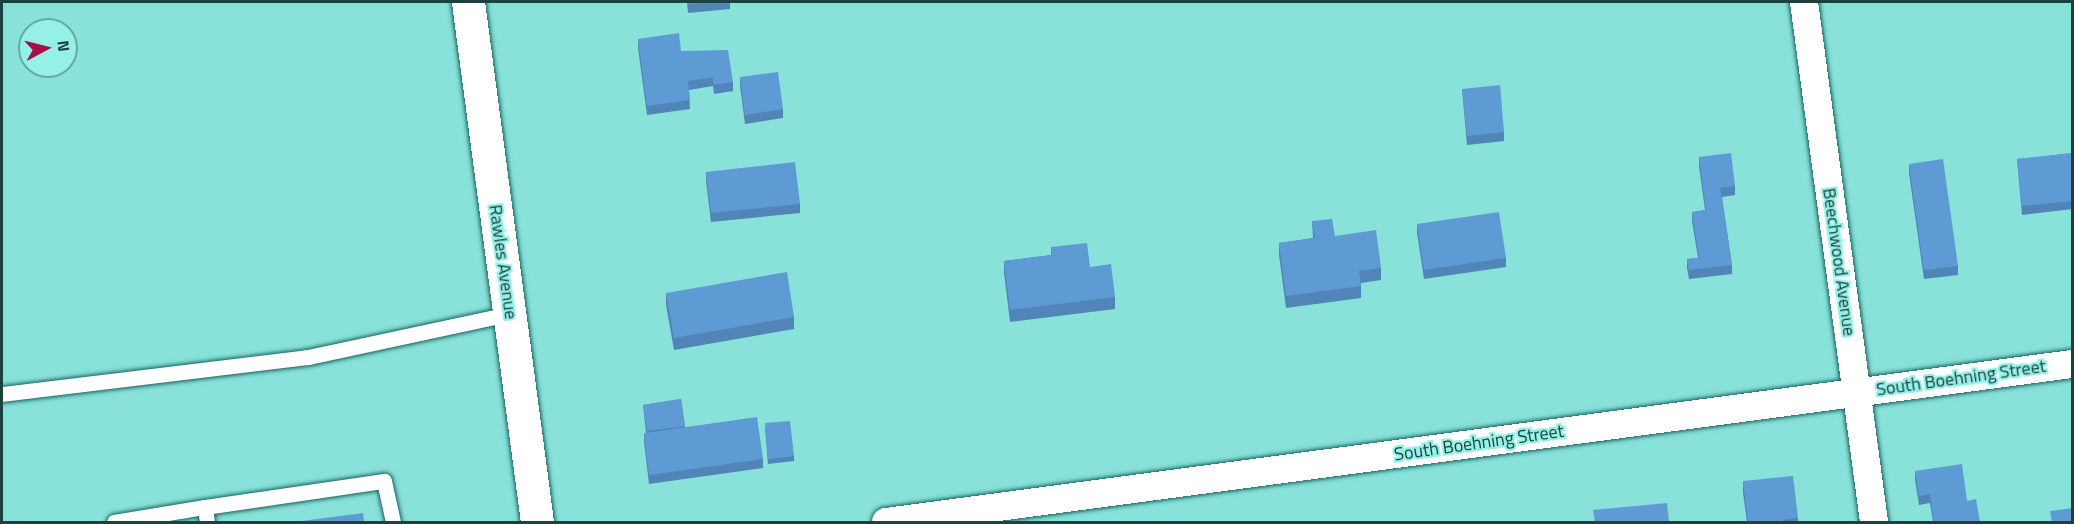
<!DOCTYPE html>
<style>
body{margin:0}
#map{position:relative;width:2074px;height:524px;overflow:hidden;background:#88e2da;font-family:"Titillium Web",sans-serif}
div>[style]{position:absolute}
.roads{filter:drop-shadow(0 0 2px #19635e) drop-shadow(0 0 2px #19635e)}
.lane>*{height:15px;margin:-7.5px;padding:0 7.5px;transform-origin:7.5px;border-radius:7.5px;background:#fff}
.street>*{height:28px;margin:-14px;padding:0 14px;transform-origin:14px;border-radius:14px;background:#fff}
.secondary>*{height:33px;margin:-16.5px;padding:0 16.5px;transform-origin:16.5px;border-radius:16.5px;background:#fff}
.wall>*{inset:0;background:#5185b7}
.building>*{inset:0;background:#5e9bd5}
span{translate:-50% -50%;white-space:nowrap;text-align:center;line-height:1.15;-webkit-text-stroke:4.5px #95f0e7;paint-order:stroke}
.street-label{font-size:18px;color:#1c423f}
.frame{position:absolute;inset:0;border:3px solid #1c423f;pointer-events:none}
.north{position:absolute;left:18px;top:18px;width:60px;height:60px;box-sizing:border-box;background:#95f0e7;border:2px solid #65aaa4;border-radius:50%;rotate:83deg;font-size:16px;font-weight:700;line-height:24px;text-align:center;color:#1c423f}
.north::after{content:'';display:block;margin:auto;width:21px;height:27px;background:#a60f46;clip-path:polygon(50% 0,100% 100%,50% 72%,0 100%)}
</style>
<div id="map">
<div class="roads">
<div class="lane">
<div style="left:2px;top:394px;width:308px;rotate:-6.9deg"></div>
<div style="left:308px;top:357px;width:206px;rotate:-12.1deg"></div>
<div style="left:114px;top:522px;width:92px;rotate:-9.4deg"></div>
<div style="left:207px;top:522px;width:15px;rotate:-98deg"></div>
<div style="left:205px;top:507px;width:181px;rotate:-8.3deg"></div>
<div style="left:384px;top:481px;width:42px;rotate:77.6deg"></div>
</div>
<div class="street">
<div style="left:1804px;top:2px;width:525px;rotate:82.33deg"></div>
<div style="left:886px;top:522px;width:1196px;rotate:-7.59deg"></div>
</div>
<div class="secondary">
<div style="left:468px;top:2px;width:525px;rotate:82.44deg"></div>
</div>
</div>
<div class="wall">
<div style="clip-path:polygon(687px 2px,730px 2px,730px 9px,688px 13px)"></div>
<div style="clip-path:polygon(638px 39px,681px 51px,733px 82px,733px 91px,714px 94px,713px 86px,689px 90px,690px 109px,647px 115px,638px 48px)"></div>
<div style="clip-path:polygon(740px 77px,783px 109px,783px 118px,745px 124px,740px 86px)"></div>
<div style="clip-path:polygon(1462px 89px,1504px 132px,1504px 141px,1467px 145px)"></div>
<div style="clip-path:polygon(2073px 153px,2073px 209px,2022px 215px,2017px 159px)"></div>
<div style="clip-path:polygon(1699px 157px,1735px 186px,1735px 195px,1722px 197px,1732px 265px,1732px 274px,1689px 279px,1687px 268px,1687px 259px,1698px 258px,1692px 221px,1692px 212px,1705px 210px,1699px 166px)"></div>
<div style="clip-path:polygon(1909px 164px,1958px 266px,1958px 275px,1924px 279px,1909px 173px)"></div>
<div style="clip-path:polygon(706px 172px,800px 204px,800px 213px,711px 222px,706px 181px)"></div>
<div style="clip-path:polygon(1312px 221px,1381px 268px,1381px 280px,1361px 283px,1361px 298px,1286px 308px,1279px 255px,1279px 243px,1313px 238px)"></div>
<div style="clip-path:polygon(1417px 224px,1506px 258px,1506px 267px,1424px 279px,1417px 233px)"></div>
<div style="clip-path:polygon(1051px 247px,1090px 267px,1115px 297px,1115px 309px,1010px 322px,1004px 273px,1004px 261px,1051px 255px)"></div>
<div style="clip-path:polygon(666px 293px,794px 317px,794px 329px,674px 350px,666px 305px)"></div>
<div style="clip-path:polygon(681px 399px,685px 427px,763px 459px,763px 468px,649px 484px,644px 442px,644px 433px,646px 433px,643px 405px)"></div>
<div style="clip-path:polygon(765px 428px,794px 456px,794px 461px,768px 464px)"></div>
<div style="clip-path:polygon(1915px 471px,1967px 501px,1980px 522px,1933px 522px,1930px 503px,1919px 505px,1915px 480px)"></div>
<div style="clip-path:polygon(1743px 481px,1798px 518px,1798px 522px,1747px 522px,1743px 493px)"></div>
</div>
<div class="building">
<div style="clip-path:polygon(688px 2px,715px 2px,688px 4px)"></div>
<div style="clip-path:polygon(679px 33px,681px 51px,728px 50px,733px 82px,714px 85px,713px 77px,688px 81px,690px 100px,647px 106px,638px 39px)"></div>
<div style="clip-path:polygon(778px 72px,783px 109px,745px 115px,740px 77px)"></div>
<div style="clip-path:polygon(1500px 85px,1504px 132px,1467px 136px,1462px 89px)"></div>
<div style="clip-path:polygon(1731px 153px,1735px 186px,1720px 188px,1732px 265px,1689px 270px,1687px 259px,1699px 258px,1692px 212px,1706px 210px,1699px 157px)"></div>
<div style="clip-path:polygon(2073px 153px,2073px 201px,2022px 206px,2017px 159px)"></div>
<div style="clip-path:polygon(1943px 159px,1958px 266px,1924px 270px,1909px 164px)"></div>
<div style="clip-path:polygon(795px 162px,800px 204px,711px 213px,706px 172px)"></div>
<div style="clip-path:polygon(1499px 212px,1506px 258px,1424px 270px,1417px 224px)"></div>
<div style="clip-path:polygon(1332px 219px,1335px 236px,1376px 230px,1381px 268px,1359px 271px,1361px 286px,1286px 296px,1279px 243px,1315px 238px,1312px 221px)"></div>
<div style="clip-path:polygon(1087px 243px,1090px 267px,1111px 264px,1115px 297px,1010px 310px,1004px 261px,1052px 255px,1051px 247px)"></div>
<div style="clip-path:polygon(787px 272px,794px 317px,674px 338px,666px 293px)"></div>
<div style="clip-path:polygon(681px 399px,685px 426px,647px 431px,643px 405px)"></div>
<div style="clip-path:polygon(757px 417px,763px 459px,649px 475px,644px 433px)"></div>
<div style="clip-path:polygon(790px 421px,794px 456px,768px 459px,765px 423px)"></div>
<div style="clip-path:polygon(1962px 464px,1967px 501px,1976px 499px,1980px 522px,1934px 522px,1930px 494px,1919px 496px,1915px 471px)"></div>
<div style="clip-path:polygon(1793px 476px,1798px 518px,1783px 520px,1784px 522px,1748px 522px,1743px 481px)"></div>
<div style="clip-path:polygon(1667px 503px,1669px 522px,1595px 522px,1593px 510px)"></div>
<div style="clip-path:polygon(2073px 508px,2073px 522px,2052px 522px,2050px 511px)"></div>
<div style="clip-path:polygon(363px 513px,364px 522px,295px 522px)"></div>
</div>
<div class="street-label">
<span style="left:503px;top:262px;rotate:82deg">Rawles Avenue</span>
<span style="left:1839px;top:262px;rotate:82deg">Beechwood Avenue</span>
<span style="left:1961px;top:378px;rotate:-8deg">South Boehning Street</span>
<span style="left:1479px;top:443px;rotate:-8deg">South Boehning Street</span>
</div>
<div class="frame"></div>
<div class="north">N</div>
</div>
